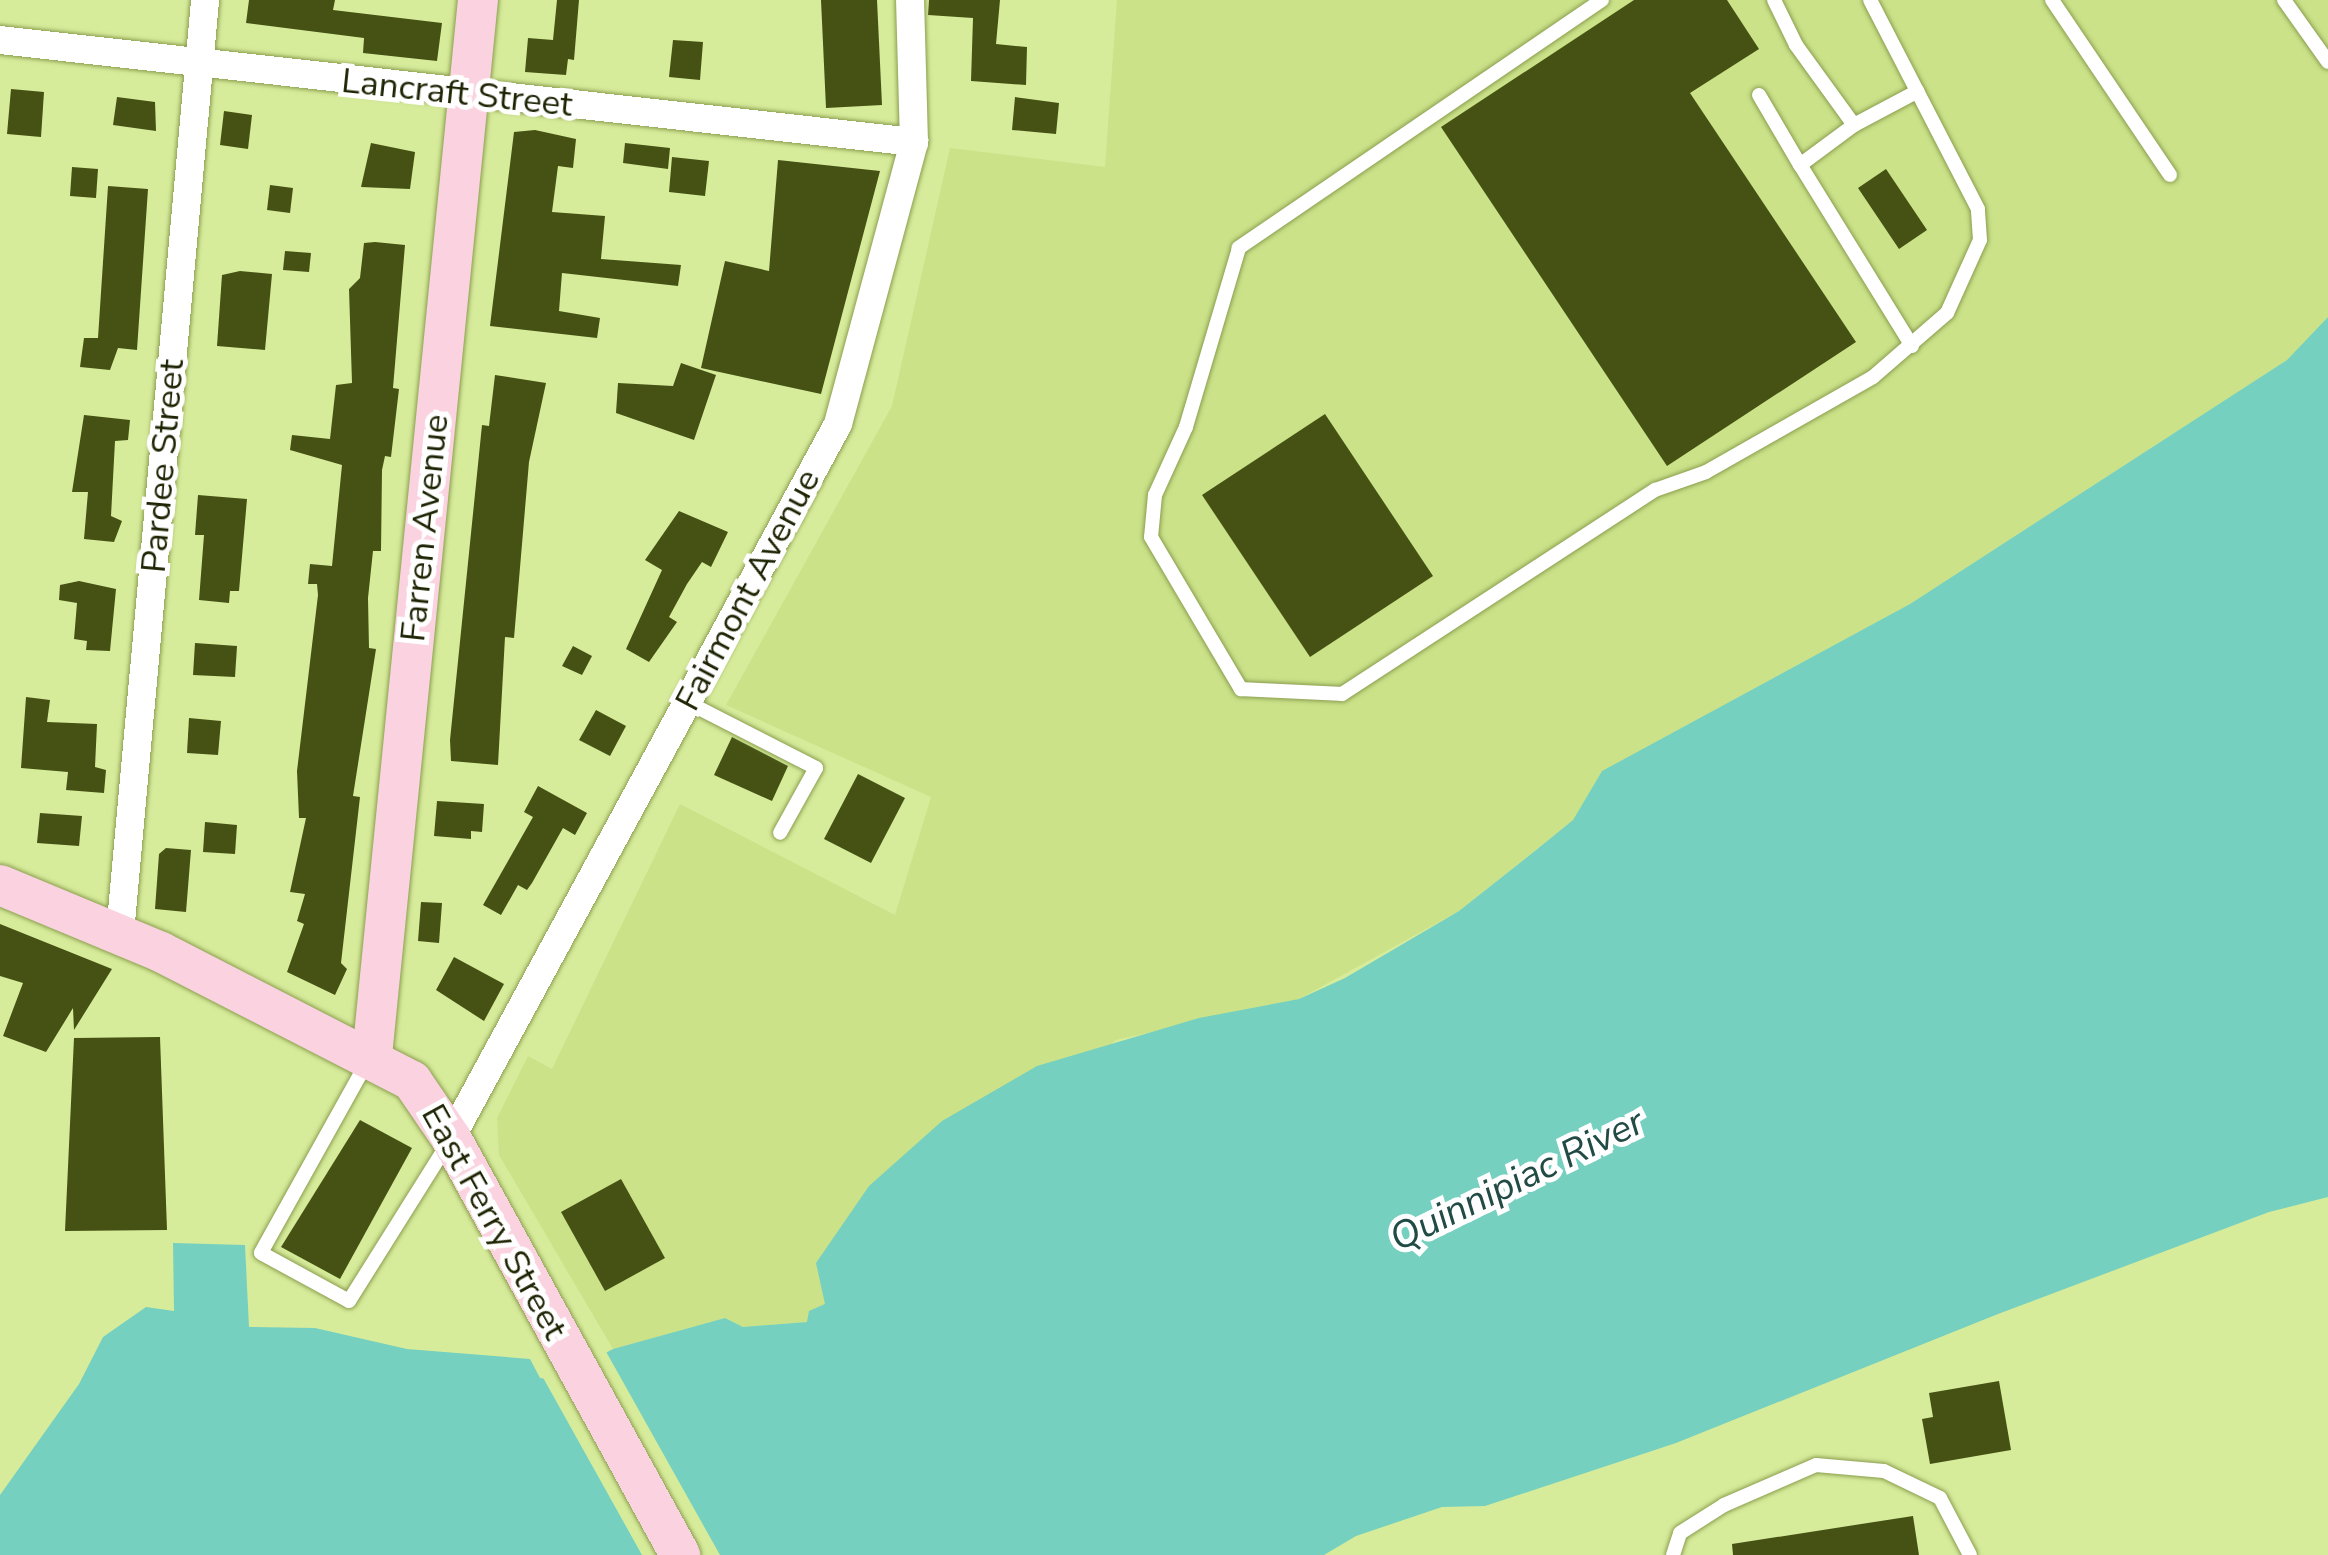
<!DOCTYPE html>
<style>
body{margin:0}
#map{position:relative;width:2328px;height:1555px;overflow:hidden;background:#d7ec9b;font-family:"Nunito Sans",sans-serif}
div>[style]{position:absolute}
.built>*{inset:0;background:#cbe289}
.water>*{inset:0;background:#75d0bf}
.pier>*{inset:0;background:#d7ec9b}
.building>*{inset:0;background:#455214}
.roads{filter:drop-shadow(0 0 2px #8b9e50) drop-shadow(0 0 2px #8b9e50)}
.service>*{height:14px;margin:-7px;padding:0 7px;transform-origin:7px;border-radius:7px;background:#fff}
.minor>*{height:28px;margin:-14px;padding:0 14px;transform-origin:14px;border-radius:14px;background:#fff}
.secondary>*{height:40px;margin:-20px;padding:0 20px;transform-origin:20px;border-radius:20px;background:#fad2e0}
span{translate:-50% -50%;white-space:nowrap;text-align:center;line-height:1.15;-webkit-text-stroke:10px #fff;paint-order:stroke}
.street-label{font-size:35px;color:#1d2403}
.water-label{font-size:38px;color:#214b44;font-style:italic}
</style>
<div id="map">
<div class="built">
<div style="clip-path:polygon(1117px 0,2328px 0,2328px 317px,2287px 360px,1910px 604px,1602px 771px,1573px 820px,1459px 911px,1299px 999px,1116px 1040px,807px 1322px,743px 1327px,725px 1318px,613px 1349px,499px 1155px,497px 1118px,528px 1056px,552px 1069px,680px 804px,895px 915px,931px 797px,726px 705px,892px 406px,950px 148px,1105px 167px)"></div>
</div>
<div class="water">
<div style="clip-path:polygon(2328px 317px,2328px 1197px,2269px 1212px,1998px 1314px,1676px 1443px,1485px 1506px,1442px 1507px,1356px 1536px,1324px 1555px,0 1555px,0 1495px,79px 1384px,103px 1337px,146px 1307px,174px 1311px,173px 1243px,245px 1245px,249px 1327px,315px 1328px,407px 1349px,530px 1359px,540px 1378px,555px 1380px,613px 1349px,725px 1318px,743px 1327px,807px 1322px,809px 1311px,825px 1304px,816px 1263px,869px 1186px,942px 1121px,1037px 1066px,1199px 1018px,1299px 999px,1345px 978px,1459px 911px,1536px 850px,1573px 820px,1602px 771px,1910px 604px,2287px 360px)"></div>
</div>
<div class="pier">
<div style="clip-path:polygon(604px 1348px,720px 1555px,642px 1555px,541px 1374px,553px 1375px)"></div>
</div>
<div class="building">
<div style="clip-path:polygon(249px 0,335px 0,333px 10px,442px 23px,437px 61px,363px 53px,364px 38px,246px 23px)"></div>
<div style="clip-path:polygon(557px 0,579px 0,574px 60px,568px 59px,566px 75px,525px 72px,528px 38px,553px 40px)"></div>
<div style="clip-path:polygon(821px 0,877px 0,882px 105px,826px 108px)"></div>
<div style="clip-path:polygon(929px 0,1000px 0,996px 44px,1027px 47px,1026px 85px,971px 81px,973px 18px,928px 15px)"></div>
<div style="clip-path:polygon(1634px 0,1727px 0,1759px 49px,1690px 93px,1856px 342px,1667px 466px,1441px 127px)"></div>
<div style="clip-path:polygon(673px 40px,703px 42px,700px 80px,669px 77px)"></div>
<div style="clip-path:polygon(11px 89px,44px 92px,41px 137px,7px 134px)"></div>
<div style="clip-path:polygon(117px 97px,155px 102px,156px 131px,113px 125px)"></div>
<div style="clip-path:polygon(1015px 97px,1059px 103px,1056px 134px,1012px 130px)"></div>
<div style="clip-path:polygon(224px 111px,252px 115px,248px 149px,220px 145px)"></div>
<div style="clip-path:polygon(535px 130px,576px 139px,573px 168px,558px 166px,552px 212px,605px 216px,601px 259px,681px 265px,678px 286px,562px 273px,559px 311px,600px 318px,597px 338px,490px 326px,514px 132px)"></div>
<div style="clip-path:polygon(371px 143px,415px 152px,410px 189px,361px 187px)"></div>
<div style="clip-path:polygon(625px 143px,670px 148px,668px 169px,623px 163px)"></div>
<div style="clip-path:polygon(672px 157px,709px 161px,705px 196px,669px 192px)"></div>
<div style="clip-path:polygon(778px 160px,880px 171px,821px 394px,701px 368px,725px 261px,769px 271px)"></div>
<div style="clip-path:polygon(72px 167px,98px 169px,96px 198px,70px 196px)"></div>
<div style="clip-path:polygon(1886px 169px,1927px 230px,1899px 249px,1858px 188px)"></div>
<div style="clip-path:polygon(270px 185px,293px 188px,290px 213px,267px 210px)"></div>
<div style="clip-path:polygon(108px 186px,148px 189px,137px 350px,118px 348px,110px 370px,80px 367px,84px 338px,98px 338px)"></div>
<div style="clip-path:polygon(375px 242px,405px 245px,393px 388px,399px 389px,391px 457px,385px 456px,382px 470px,381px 551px,373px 551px,368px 598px,369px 648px,376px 649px,353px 796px,360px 797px,341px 963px,347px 969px,335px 995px,287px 972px,304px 924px,297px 921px,305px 894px,290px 892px,306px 818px,299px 818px,297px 771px,318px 595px,317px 584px,308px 584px,310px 564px,332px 566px,342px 465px,290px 450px,292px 435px,330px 439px,336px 385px,352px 383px,349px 289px,360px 278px,364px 243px)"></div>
<div style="clip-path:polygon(285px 251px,311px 253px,309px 272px,283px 270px)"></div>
<div style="clip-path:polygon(240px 271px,272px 274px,265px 350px,217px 346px,222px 275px)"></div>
<div style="clip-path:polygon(681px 363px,716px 375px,694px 440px,616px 413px,618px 383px,673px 386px)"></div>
<div style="clip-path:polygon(495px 375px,546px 383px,529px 462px,514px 638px,505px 637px,498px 765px,451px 761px,450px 740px,482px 425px,489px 426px)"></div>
<div style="clip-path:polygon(1325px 414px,1433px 576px,1310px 657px,1202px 495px)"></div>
<div style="clip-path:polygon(84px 415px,130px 420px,128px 440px,115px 441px,111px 516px,122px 521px,114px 542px,84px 539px,88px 492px,72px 492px)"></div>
<div style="clip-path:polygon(198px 495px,247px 499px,239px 591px,230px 591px,229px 603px,199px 600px,204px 535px,195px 535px)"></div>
<div style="clip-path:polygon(679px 511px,728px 532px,711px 567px,702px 562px,687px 584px,669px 617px,677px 622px,649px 662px,626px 649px,662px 570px,645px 560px)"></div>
<div style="clip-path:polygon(79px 581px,116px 589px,110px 651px,86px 650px,87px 641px,74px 639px,77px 603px,59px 600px,60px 585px)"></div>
<div style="clip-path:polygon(195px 643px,237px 646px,235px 677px,193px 675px)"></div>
<div style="clip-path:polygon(573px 646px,592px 656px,582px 675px,562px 666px)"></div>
<div style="clip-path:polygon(26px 697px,50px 700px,47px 722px,97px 724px,95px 767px,106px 770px,104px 793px,66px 790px,68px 772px,21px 768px)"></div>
<div style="clip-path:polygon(596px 710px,626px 726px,610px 756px,579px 740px)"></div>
<div style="clip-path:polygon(189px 718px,221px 721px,218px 755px,187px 753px)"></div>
<div style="clip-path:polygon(732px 737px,788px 766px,772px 801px,714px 775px)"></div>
<div style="clip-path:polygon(858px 774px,905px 798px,871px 863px,824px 839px)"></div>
<div style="clip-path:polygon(538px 786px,587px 813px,575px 835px,563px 828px,532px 883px,527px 890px,518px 885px,501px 915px,483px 905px,533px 817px,524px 812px)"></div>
<div style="clip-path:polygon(437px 801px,484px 804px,482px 832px,471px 831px,471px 839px,434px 836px)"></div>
<div style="clip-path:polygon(40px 813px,82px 816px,79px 846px,37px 843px)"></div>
<div style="clip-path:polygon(205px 822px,237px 825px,235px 854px,203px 852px)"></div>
<div style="clip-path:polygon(166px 848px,191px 850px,186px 912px,155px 909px,159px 854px)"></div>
<div style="clip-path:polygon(421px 902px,442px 903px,439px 943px,418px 941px)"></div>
<div style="clip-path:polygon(0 924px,112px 969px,74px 1030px,73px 1008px,46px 1052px,3px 1036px,23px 983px,0 976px)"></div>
<div style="clip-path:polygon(454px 957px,504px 984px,484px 1021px,436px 990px)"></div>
<div style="clip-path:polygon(160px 1037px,167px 1230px,65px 1231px,74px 1038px)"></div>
<div style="clip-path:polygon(360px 1120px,412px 1148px,340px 1279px,281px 1247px)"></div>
<div style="clip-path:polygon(621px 1179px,665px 1258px,605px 1291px,561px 1212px)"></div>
<div style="clip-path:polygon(1999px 1381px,2011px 1450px,1930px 1464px,1922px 1419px,1933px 1417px,1929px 1393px)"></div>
<div style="clip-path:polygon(1913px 1516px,1919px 1555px,1733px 1555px,1732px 1544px)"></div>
</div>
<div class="roads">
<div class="service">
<div style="left:1602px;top:0;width:440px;rotate:145.7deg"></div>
<div style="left:1239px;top:248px;width:187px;rotate:106.5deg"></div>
<div style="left:1186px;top:427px;width:75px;rotate:114.5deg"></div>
<div style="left:1155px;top:495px;width:42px;rotate:95.4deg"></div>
<div style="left:1151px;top:537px;width:177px;rotate:59.4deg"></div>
<div style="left:1241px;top:689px;width:101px;rotate:2.8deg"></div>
<div style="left:1342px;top:694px;width:374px;rotate:-33.1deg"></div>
<div style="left:1655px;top:490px;width:54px;rotate:-19.4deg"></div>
<div style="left:1706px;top:472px;width:192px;rotate:-29.6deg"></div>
<div style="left:1873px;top:377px;width:98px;rotate:-40.9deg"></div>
<div style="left:1947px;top:313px;width:80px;rotate:-65.7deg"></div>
<div style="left:1980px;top:240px;width:31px;rotate:-94deg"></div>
<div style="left:1978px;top:209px;width:235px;rotate:-117.3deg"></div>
<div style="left:1774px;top:0;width:50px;rotate:63.9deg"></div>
<div style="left:1796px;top:45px;width:99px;rotate:54.1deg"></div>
<div style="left:2052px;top:0;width:211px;rotate:56deg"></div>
<div style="left:2284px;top:0;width:76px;rotate:54.6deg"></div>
<div style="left:1759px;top:95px;width:81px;rotate:59.6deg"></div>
<div style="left:1912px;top:346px;width:213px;rotate:-121.7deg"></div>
<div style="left:1800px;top:165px;width:67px;rotate:-36.5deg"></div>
<div style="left:1854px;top:125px;width:72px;rotate:-28deg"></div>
<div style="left:687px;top:702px;width:145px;rotate:27.1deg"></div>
<div style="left:816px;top:768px;width:74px;rotate:119deg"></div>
<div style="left:366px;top:1064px;width:216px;rotate:119.1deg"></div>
<div style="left:261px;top:1253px;width:100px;rotate:28.6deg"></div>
<div style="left:349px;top:1301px;width:186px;rotate:-57.9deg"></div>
<div style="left:1673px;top:1555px;width:23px;rotate:-72deg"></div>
<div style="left:1680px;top:1533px;width:52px;rotate:-32.5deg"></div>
<div style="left:1724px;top:1505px;width:100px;rotate:-23.5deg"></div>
<div style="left:1816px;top:1465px;width:68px;rotate:5deg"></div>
<div style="left:1884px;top:1471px;width:62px;rotate:25.7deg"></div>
<div style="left:1940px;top:1498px;width:64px;rotate:62.2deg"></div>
</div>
<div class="minor">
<div style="left:0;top:40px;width:920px;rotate:6.37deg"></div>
<div style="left:120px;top:933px;width:937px;rotate:-84.79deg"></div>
<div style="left:451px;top:1138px;width:812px;rotate:-61.54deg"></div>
<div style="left:838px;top:424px;width:292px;rotate:-74.9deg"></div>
<div style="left:914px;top:142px;width:142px;rotate:-91.6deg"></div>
</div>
<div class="secondary">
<div style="left:0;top:885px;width:174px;rotate:22.6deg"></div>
<div style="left:161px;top:952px;width:282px;rotate:27.2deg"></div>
<div style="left:412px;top:1081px;width:69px;rotate:55.6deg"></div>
<div style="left:451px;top:1138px;width:476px;rotate:61.2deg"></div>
<div style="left:372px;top:1056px;width:1061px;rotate:-84.27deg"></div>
</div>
</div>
<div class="street-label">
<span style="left:457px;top:93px;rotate:6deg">Lancraft Street</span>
<span style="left:163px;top:466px;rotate:-85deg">Pardee Street</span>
<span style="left:425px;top:528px;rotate:-84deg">Farren Avenue</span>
<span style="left:748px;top:590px;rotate:-62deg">Fairmont Avenue</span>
<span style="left:494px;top:1222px;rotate:61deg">East Ferry Street</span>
</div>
<div class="water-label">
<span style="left:1517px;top:1180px;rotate:-26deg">Quinnipiac River</span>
</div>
</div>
